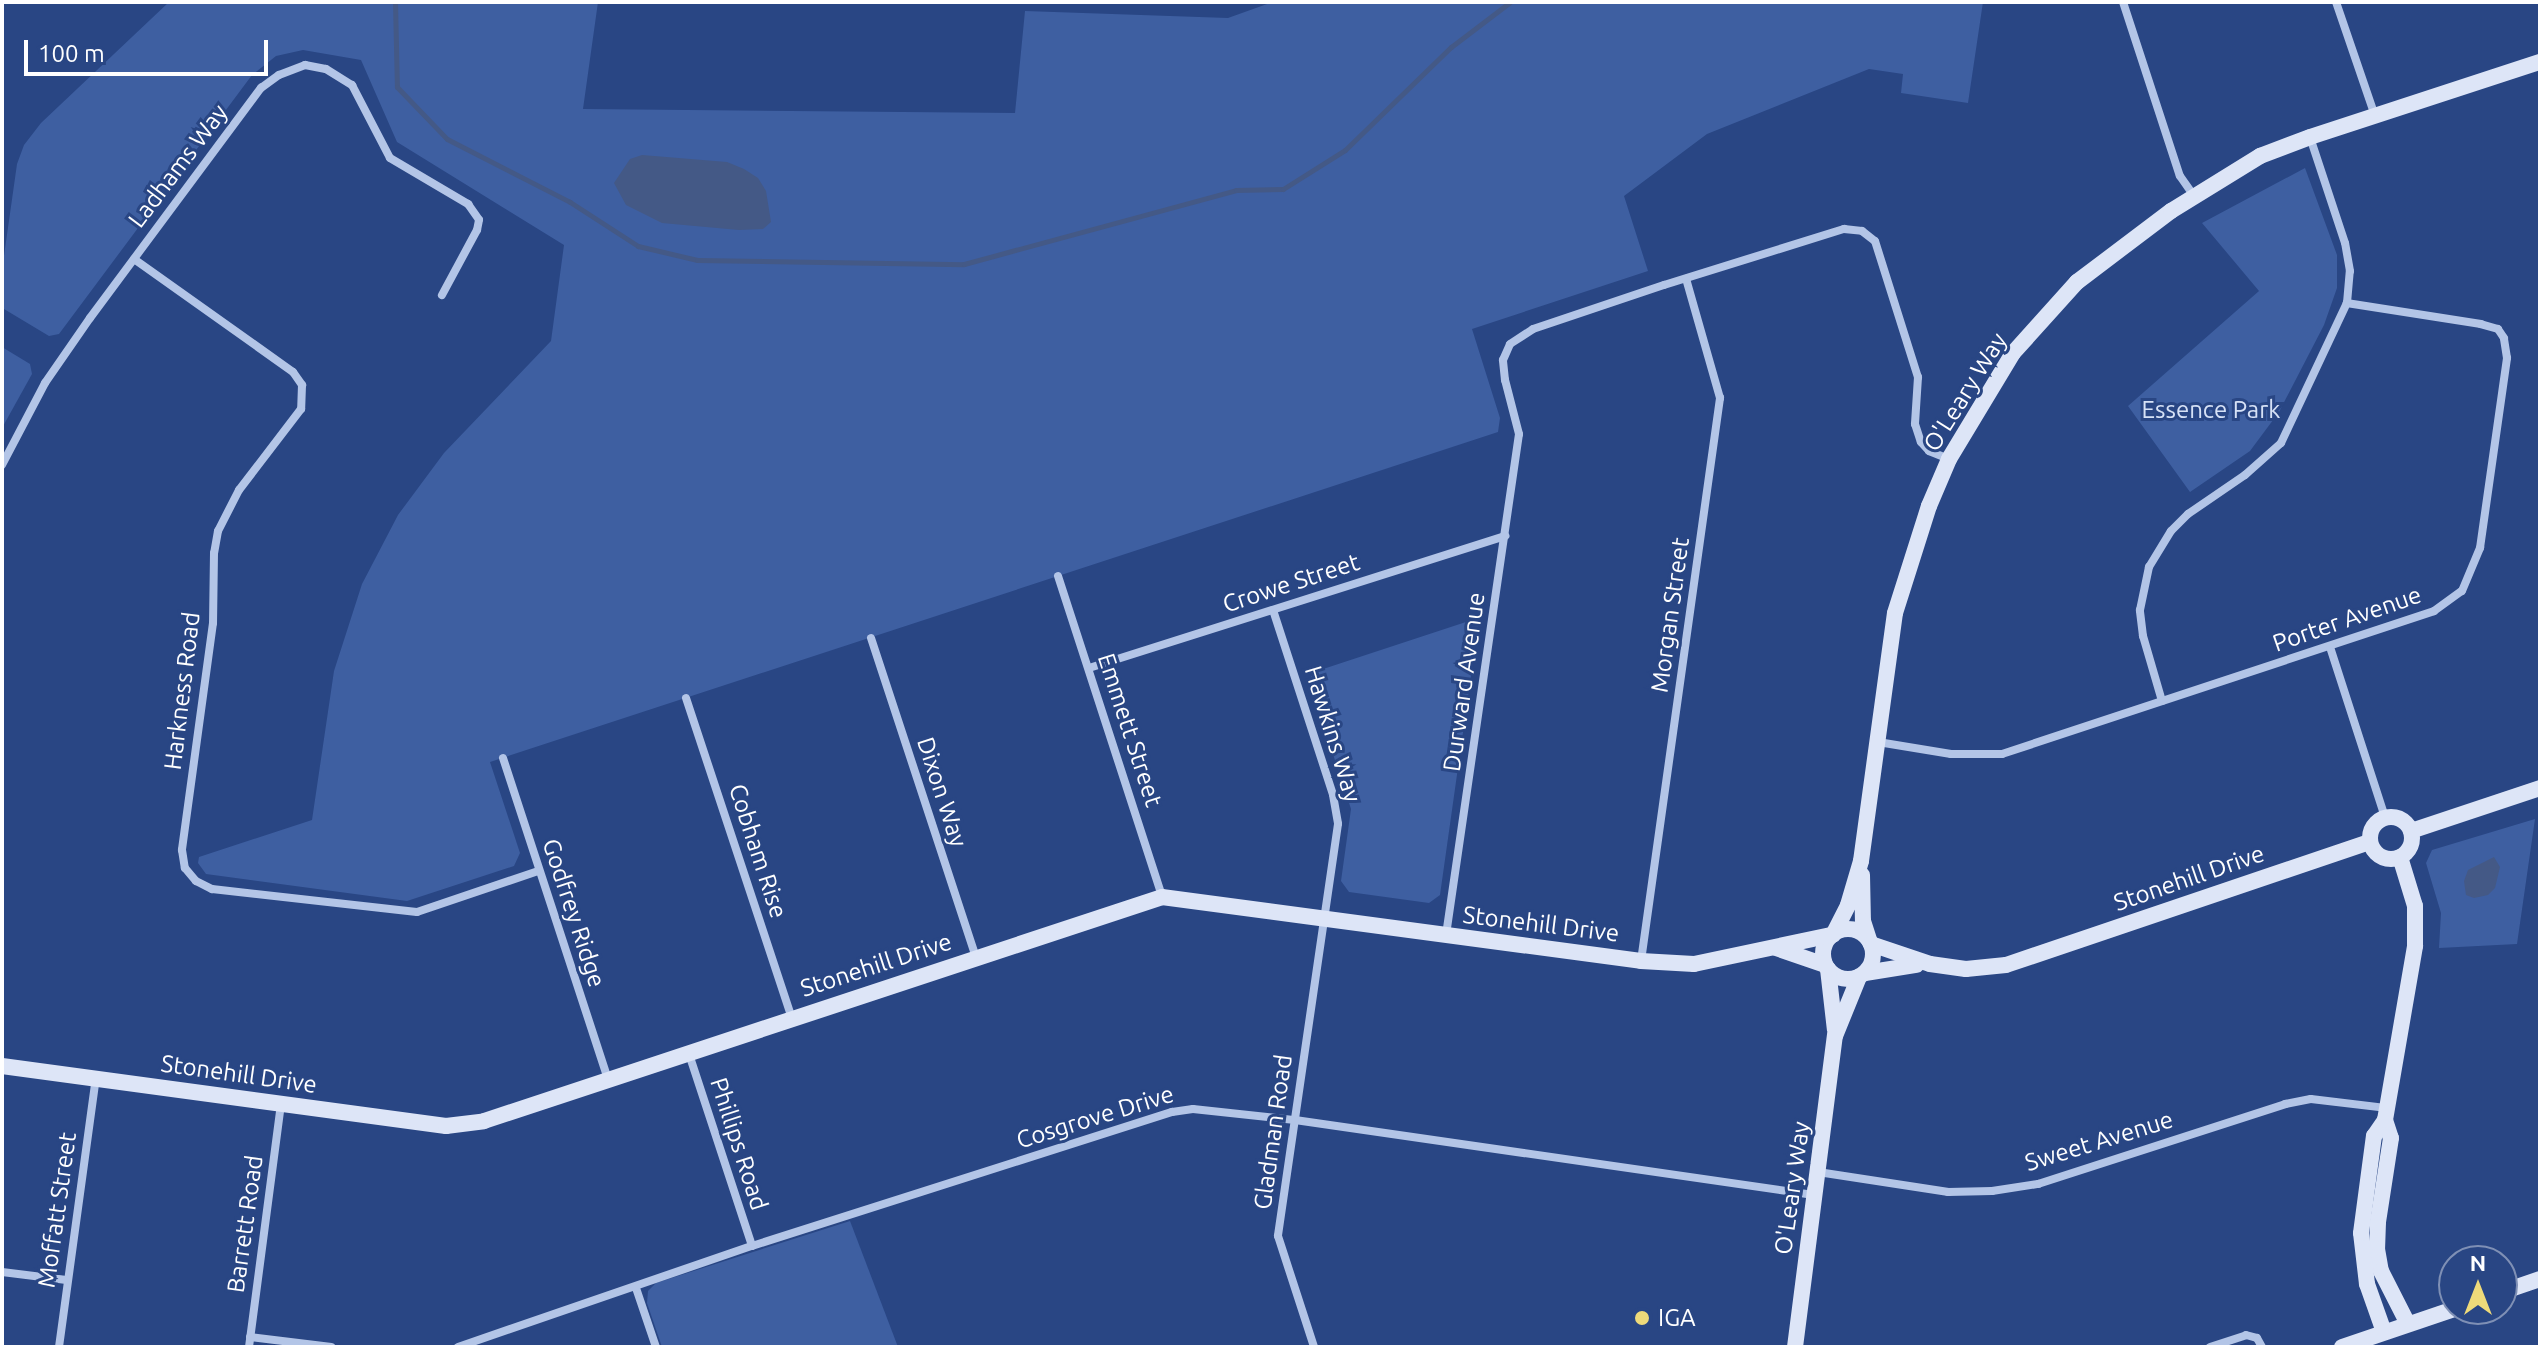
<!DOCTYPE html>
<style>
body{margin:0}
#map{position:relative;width:2542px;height:1349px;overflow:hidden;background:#294684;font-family:Ubuntu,sans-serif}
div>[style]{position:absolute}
.green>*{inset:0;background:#3e5fa1}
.water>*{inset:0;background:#445986}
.stream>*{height:5px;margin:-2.5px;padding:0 2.5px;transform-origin:2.5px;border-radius:2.5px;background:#445986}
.street>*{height:8px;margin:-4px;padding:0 4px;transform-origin:4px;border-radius:4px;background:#b3c5e7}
.secondary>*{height:16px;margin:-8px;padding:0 8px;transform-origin:8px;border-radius:8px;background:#dde5f7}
.secondary>.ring{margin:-8px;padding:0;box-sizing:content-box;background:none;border:16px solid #dde5f7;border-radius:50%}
.dots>*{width:22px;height:22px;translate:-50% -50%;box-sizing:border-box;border:4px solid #294684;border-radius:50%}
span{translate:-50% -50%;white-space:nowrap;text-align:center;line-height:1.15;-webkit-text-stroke:6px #294684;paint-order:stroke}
.street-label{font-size:24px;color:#fff}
.park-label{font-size:24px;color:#d6e1f6}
.poi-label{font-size:24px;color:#fff}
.left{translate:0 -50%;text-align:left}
.frame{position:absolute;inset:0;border:4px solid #fff;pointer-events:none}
.north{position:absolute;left:2438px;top:1245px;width:80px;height:80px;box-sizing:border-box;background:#294684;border:2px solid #7f90b5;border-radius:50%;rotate:0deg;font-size:22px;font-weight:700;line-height:32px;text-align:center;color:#fff}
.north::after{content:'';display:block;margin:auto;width:28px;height:36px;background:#eeda7a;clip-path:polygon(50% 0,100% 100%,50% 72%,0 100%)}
.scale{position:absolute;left:24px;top:40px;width:244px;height:36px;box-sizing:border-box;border:4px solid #fff;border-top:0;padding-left:10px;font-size:24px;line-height:28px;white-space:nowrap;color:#fff;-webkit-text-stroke:6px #294684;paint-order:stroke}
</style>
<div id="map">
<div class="green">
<div style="clip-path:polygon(169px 2px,598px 2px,583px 109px,1015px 113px,1025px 11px,1228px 18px,1273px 2px,1983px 2px,1968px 103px,1901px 93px,1903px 74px,1869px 69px,1707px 134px,1624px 196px,1648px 271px,1472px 329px,1500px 418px,1498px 432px,490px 762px,520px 853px,514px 866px,407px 901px,206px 874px,198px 863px,199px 857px,312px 820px,334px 671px,362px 584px,398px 515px,444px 453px,551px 341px,564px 245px,397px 142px,361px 60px,303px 50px,276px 56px,252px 75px,59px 334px,49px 336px,4px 309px,2px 270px,17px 164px,24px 145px,41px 123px)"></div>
<div style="clip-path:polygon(2305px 168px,2337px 255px,2337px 288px,2324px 325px,2279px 412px,2250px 451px,2190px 492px,2128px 406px,2259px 291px,2202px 223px)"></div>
<div style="clip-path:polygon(2px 347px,30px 364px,32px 374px,2px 428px)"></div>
<div style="clip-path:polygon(1472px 620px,1478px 626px,1440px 895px,1429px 903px,1349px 892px,1341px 881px,1351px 809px,1309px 681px,1314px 672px)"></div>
<div style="clip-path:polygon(2535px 819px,2517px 944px,2439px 948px,2441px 913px,2426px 863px,2432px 850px)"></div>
<div style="clip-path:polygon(850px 1221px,898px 1347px,662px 1347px,647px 1303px,648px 1291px,656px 1283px)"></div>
</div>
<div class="water">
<div style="clip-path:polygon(642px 155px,727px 162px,744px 169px,758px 178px,766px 191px,771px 222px,763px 229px,739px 230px,662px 223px,626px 205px,614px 183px,630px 159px)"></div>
<div style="clip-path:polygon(2494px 857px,2500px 867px,2495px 888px,2488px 895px,2474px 898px,2466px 895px,2464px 881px,2468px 870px)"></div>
</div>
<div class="stream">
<div style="left:395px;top:2px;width:85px;rotate:88.7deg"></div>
<div style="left:397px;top:87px;width:72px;rotate:46.1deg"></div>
<div style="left:447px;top:139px;width:138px;rotate:27.1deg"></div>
<div style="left:570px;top:202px;width:81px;rotate:32.9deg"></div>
<div style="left:638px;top:246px;width:61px;rotate:13.3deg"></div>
<div style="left:697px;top:260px;width:267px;rotate:0.9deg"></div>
<div style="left:964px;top:264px;width:282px;rotate:-15.2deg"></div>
<div style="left:1236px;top:190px;width:47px;rotate:-1.2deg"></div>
<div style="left:1283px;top:189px;width:73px;rotate:-32.2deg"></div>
<div style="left:1345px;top:150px;width:148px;rotate:-44.2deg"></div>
<div style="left:1451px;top:47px;width:74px;rotate:-37.3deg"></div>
</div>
<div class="street">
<div style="left:2123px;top:2px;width:183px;rotate:71.9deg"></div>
<div style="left:2180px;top:176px;width:24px;rotate:55deg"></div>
<div style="left:2336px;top:2px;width:120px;rotate:71.1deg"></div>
<div style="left:134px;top:259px;width:195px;rotate:35.4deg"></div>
<div style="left:293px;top:372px;width:16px;rotate:55deg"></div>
<div style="left:302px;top:385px;width:24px;rotate:92deg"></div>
<div style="left:301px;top:409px;width:102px;rotate:127.4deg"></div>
<div style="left:239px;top:490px;width:46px;rotate:117.1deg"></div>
<div style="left:218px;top:531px;width:22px;rotate:100deg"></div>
<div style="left:214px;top:553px;width:70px;rotate:90.8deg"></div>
<div style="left:213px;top:623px;width:229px;rotate:97.8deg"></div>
<div style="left:182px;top:850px;width:18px;rotate:81deg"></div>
<div style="left:185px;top:868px;width:17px;rotate:50deg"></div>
<div style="left:196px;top:881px;width:18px;rotate:27deg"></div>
<div style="left:212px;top:889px;width:206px;rotate:6.4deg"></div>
<div style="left:417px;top:912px;width:128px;rotate:-18.7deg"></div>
<div style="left:2px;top:465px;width:93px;rotate:-62.3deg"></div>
<div style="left:45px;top:383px;width:79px;rotate:-55.3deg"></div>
<div style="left:90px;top:318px;width:287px;rotate:-53.4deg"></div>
<div style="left:261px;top:88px;width:22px;rotate:-36deg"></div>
<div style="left:279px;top:75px;width:28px;rotate:-21deg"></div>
<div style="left:305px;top:65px;width:21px;rotate:11deg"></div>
<div style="left:326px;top:69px;width:31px;rotate:32deg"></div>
<div style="left:352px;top:85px;width:82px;rotate:62.5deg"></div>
<div style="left:390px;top:158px;width:91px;rotate:30.5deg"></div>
<div style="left:468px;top:204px;width:19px;rotate:55deg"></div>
<div style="left:479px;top:220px;width:10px;rotate:101deg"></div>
<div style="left:477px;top:230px;width:74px;rotate:118.3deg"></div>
<div style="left:1058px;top:576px;width:337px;rotate:72deg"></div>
<div style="left:1273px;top:610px;width:194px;rotate:72deg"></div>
<div style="left:1333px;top:795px;width:29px;rotate:80deg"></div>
<div style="left:1338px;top:824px;width:416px;rotate:98.3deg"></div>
<div style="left:1278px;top:1236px;width:117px;rotate:72deg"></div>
<div style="left:871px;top:638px;width:337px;rotate:71.8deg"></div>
<div style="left:2330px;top:647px;width:179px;rotate:72.1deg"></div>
<div style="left:1089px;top:668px;width:437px;rotate:-17.6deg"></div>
<div style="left:686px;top:698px;width:337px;rotate:71.7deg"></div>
<div style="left:2162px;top:701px;width:68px;rotate:-106.3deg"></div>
<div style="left:2143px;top:636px;width:26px;rotate:-97deg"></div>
<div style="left:2140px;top:610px;width:44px;rotate:-78.2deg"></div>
<div style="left:2149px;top:567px;width:42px;rotate:-58.6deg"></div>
<div style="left:2171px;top:531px;width:24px;rotate:-45deg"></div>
<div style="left:2188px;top:514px;width:69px;rotate:-34.4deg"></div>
<div style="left:2245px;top:475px;width:48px;rotate:-41.6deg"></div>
<div style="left:2281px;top:443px;width:155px;rotate:-64.8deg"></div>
<div style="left:2347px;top:303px;width:32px;rotate:-85deg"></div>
<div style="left:2350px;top:271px;width:28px;rotate:-100deg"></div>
<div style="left:2345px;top:243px;width:112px;rotate:-108.3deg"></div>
<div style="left:1878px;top:742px;width:74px;rotate:9.3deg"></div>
<div style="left:1951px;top:754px;width:51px"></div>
<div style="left:2002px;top:754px;width:455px;rotate:-18.3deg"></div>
<div style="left:2434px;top:611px;width:34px;rotate:-36deg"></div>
<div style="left:2462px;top:591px;width:47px;rotate:-67.3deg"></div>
<div style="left:2480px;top:548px;width:192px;rotate:-81.9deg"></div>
<div style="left:2507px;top:358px;width:20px;rotate:-99deg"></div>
<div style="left:2504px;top:338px;width:11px;rotate:-124deg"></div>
<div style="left:2498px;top:329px;width:18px;rotate:-164deg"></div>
<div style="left:2481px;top:324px;width:136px;rotate:-171.1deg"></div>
<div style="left:503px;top:758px;width:339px;rotate:71.9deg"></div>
<div style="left:1446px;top:935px;width:506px;rotate:-81.71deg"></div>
<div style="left:1519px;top:434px;width:56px;rotate:-104.5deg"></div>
<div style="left:1505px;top:380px;width:20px;rotate:-96deg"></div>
<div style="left:1503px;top:360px;width:17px;rotate:-66deg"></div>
<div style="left:1510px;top:344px;width:27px;rotate:-33deg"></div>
<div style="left:1533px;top:329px;width:138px;rotate:-18.6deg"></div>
<div style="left:1664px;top:285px;width:189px;rotate:-17.3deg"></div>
<div style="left:1844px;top:229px;width:18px;rotate:6deg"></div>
<div style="left:1862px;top:231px;width:16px;rotate:38deg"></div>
<div style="left:1875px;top:241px;width:143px;rotate:72.5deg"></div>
<div style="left:1918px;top:377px;width:47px;rotate:93.7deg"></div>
<div style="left:1915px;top:424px;width:19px;rotate:72deg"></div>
<div style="left:1921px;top:442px;width:12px;rotate:48deg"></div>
<div style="left:1929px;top:451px;width:22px;rotate:22deg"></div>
<div style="left:1641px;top:961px;width:569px;rotate:-82.01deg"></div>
<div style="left:1720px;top:398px;width:124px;rotate:-105.9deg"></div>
<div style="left:689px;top:1054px;width:202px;rotate:71.8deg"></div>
<div style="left:1818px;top:1172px;width:132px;rotate:8.7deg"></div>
<div style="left:1948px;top:1192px;width:44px;rotate:-1.3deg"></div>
<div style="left:1992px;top:1191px;width:47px;rotate:-8.7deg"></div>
<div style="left:2038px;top:1184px;width:260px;rotate:-17.9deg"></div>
<div style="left:2285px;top:1104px;width:26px;rotate:-11deg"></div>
<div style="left:2311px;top:1099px;width:77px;rotate:6.8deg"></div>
<div style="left:2px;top:1272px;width:65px;rotate:7deg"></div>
<div style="left:636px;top:1288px;width:62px;rotate:71.3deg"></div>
<div style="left:250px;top:1337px;width:82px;rotate:7deg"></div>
<div style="left:59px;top:1347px;width:272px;rotate:-82.2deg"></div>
<div style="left:249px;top:1347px;width:244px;rotate:-82.5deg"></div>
<div style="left:458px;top:1347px;width:311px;rotate:-19deg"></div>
<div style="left:752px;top:1246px;width:441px;rotate:-17.7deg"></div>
<div style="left:1172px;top:1112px;width:21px;rotate:-8deg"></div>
<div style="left:1193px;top:1109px;width:103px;rotate:6.2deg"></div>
<div style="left:1295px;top:1120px;width:524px;rotate:8.22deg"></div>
<div style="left:2210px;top:1347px;width:38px;rotate:-18deg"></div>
<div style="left:2246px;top:1335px;width:11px;rotate:15deg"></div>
<div style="left:2257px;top:1338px;width:10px;rotate:61deg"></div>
</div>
<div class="secondary">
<div class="ring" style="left:2370px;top:817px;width:26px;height:26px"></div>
<div style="left:2411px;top:831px;width:136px;rotate:-18.4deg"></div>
<div style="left:1862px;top:875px;width:46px;rotate:88.8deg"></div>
<div style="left:1863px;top:921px;width:22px;rotate:72deg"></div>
<div class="ring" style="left:1823px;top:929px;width:34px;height:34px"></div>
<div style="left:1833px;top:935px;width:34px;rotate:-63deg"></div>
<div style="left:1848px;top:905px;width:46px;rotate:-73.5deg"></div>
<div style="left:1861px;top:861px;width:250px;rotate:-82.2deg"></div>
<div style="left:1895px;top:613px;width:112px;rotate:-72.4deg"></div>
<div style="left:1929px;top:506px;width:51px;rotate:-66.9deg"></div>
<div style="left:1949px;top:459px;width:124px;rotate:-58.9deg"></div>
<div style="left:2013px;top:353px;width:96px;rotate:-48deg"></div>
<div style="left:2077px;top:282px;width:118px;rotate:-37.1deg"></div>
<div style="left:2171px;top:211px;width:105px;rotate:-31.7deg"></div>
<div style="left:2260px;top:156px;width:53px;rotate:-20.8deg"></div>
<div style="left:2310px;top:137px;width:242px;rotate:-18.1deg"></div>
<div style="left:1871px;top:944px;width:62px;rotate:18.7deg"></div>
<div style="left:1930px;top:964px;width:36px;rotate:8deg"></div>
<div style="left:1966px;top:969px;width:40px;rotate:-5.7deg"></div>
<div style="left:2006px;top:965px;width:384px;rotate:-18.7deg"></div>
<div style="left:1776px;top:948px;width:52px;rotate:19.1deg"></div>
<div style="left:1828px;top:969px;width:61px;rotate:83.5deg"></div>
<div style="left:1865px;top:973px;width:52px;rotate:-8.9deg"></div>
<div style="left:2px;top:1066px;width:448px;rotate:7.7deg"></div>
<div style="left:446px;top:1126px;width:38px;rotate:-7deg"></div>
<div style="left:484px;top:1121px;width:714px;rotate:-18.28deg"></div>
<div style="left:1162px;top:897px;width:483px;rotate:7.6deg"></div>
<div style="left:1641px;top:961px;width:53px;rotate:3.2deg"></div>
<div style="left:1694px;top:964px;width:141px;rotate:-11.9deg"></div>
<div style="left:2385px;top:1120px;width:19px;rotate:72deg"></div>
<div style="left:2391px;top:1138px;width:85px;rotate:98.8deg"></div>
<div style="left:2378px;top:1222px;width:27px;rotate:92deg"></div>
<div style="left:2377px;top:1249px;width:22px;rotate:80deg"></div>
<div style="left:2381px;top:1271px;width:59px;rotate:63deg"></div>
<div style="left:2502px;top:1292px;width:40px;rotate:-18.9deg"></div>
<div style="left:2384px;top:1332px;width:51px;rotate:-109.5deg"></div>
<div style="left:2367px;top:1284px;width:51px;rotate:-96.7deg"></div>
<div style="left:2361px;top:1233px;width:98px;rotate:-82.4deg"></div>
<div style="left:2374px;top:1136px;width:19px;rotate:-55deg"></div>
<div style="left:2385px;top:1120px;width:177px;rotate:-80.2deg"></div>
<div style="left:2415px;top:946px;width:40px;rotate:-90deg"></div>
<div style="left:2415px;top:906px;width:51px;rotate:-107deg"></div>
<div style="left:1795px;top:1347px;width:314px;rotate:-82.7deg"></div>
<div style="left:1835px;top:1036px;width:64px;rotate:-67.9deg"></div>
<div style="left:2342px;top:1347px;width:118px;rotate:-18.7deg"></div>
</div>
<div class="dots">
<div style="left:1642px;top:1318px;background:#eeda7a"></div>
</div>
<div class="street-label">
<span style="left:178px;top:166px;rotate:-53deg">Ladhams Way</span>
<span style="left:1965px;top:392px;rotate:-58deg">O'Leary Way</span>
<span style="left:1291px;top:583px;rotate:-18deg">Crowe Street</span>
<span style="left:1670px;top:615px;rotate:-82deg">Morgan Street</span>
<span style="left:2347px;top:619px;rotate:-19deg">Porter Avenue</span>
<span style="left:1464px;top:682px;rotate:-82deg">Durward Avenue</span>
<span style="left:182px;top:691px;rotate:-83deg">Harkness Road</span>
<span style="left:1130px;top:730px;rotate:72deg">Emmett Street</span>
<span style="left:1333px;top:734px;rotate:73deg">Hawkins Way</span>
<span style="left:942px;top:792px;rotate:72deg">Dixon Way</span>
<span style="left:758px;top:851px;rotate:72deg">Cobham Rise</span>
<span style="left:2189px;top:878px;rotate:-19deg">Stonehill Drive</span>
<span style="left:574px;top:913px;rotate:72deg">Godfrey Ridge</span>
<span style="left:1541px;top:924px;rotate:7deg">Stonehill Drive</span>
<span style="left:876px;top:965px;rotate:-18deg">Stonehill Drive</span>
<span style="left:239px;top:1074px;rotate:8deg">Stonehill Drive</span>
<span style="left:1095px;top:1117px;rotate:-17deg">Cosgrove Drive</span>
<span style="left:1273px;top:1132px;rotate:-82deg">Gladman Road</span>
<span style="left:2099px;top:1141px;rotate:-17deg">Sweet Avenue</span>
<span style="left:739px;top:1144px;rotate:72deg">Phillips Road</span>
<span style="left:1792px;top:1188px;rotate:-82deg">O'Leary Way</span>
<span style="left:57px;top:1210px;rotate:-82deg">Moffatt Street</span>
<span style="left:245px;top:1224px;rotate:-82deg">Barrett Road</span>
</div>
<div class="park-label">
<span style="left:2211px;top:410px">Essence Park</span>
</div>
<div class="poi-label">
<span class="left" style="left:1658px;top:1318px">IGA</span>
</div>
<div class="frame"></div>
<div class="north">N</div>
<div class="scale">100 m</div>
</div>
